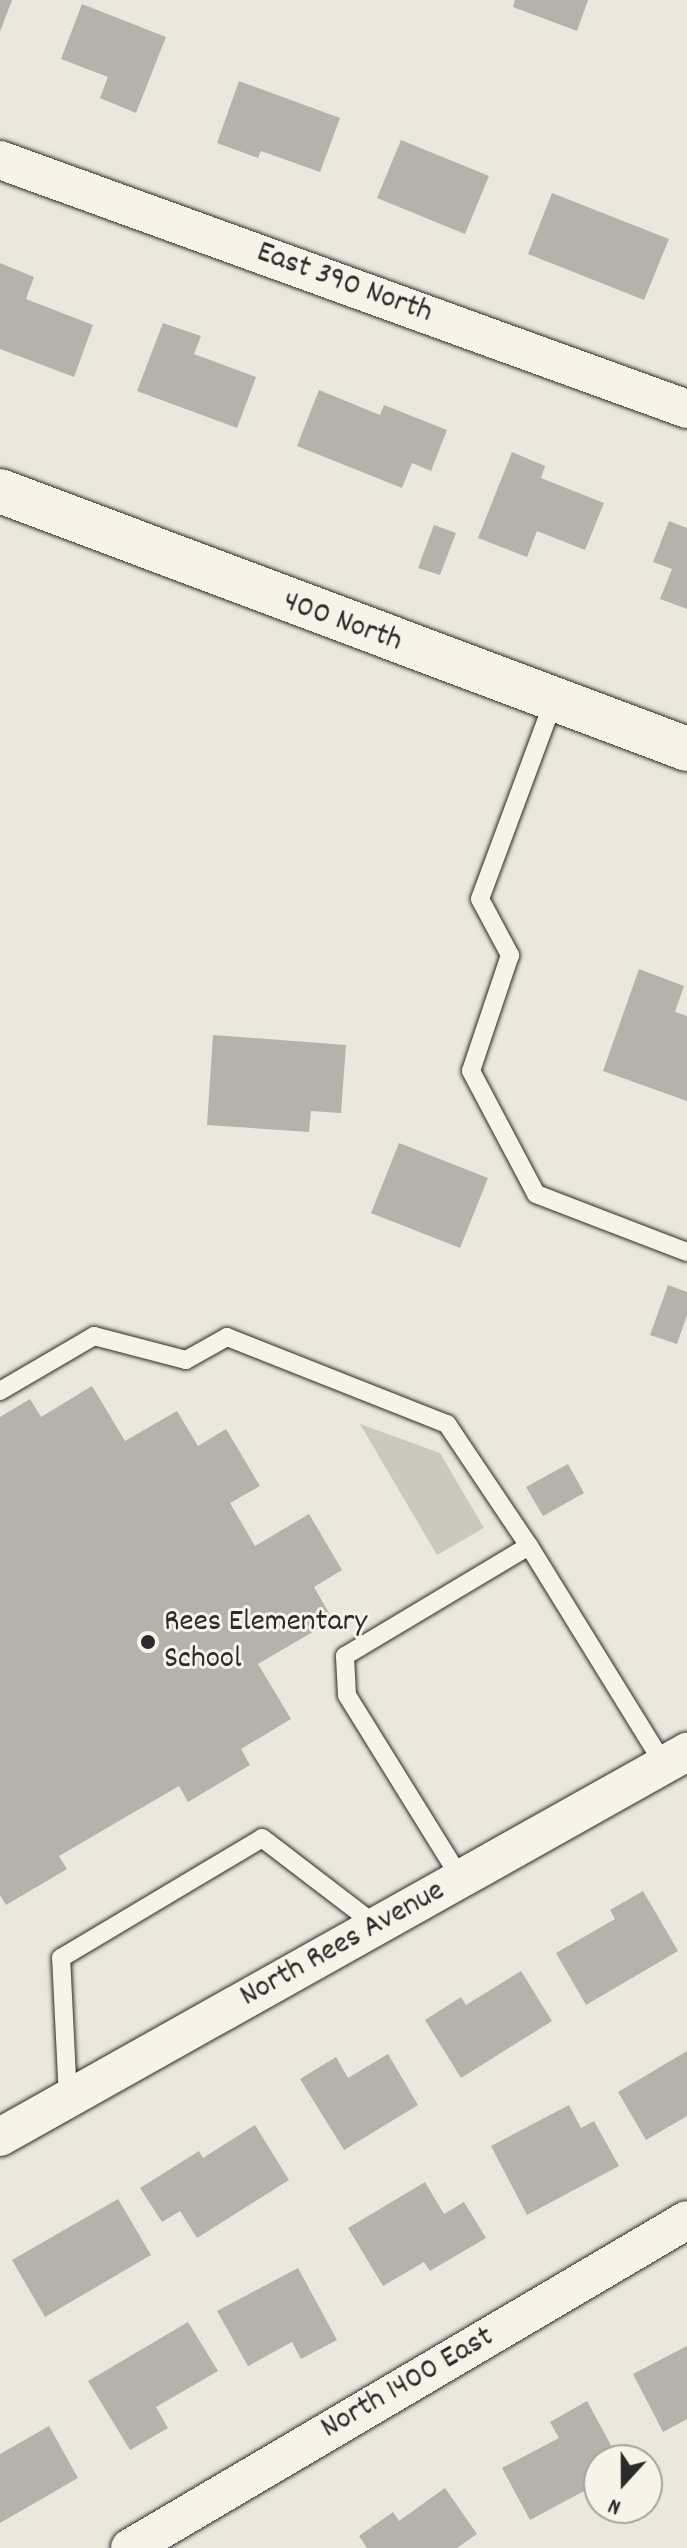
<!DOCTYPE html>
<style>
body{margin:0}
#map{position:relative;width:687px;height:2548px;overflow:hidden;background:#ebe7dd;font-family:Dekko,sans-serif}
div>[style]{position:absolute}
.green>*{inset:0;background:#cbc8bf}
.building>*{inset:0;background:#b5b2ab}
.roads{filter:drop-shadow(0 0 2px #2b2b2b) drop-shadow(0 0 2px #2b2b2b)}
.service>*{height:18px;margin:-9px;padding:0 9px;transform-origin:9px;border-radius:9px;background:#f7f3e8}
.minor>*{height:38px;margin:-19px;padding:0 19px;transform-origin:19px;border-radius:19px;background:#f7f3e8}
.secondary>*{height:44px;margin:-22px;padding:0 22px;transform-origin:22px;border-radius:22px;background:#f7f3e8}
.dots>*{width:22px;height:22px;translate:-50% -50%;box-sizing:border-box;border:4px solid #f7f3e8;border-radius:50%}
span{translate:-50% -50%;white-space:nowrap;text-align:center;line-height:1.15;-webkit-text-stroke:6px #f7f3e8;paint-order:stroke}
.street-label{font-size:32px;color:#2b2b2b}
.poi-label{font-size:32px;color:#2b2b2b}
.left{translate:0 -50%;text-align:left}
.north{position:absolute;left:583px;top:2444px;width:80px;height:80px;box-sizing:border-box;background:#f7f3e8;border:2px solid #a5a39c;border-radius:50%;rotate:201deg;font-size:22px;font-weight:700;line-height:32px;text-align:center;color:#2b2b2b}
.north::after{content:'';display:block;margin:auto;width:28px;height:36px;background:#2b2b2b;clip-path:polygon(50% 0,100% 100%,50% 72%,0 100%)}
</style>
<div id="map">
<div class="green">
<div style="clip-path:polygon(360px 1424px,440px 1453px,484px 1528px,437px 1555px)"></div>
</div>
<div class="building">
<div style="clip-path:polygon(0 0,12px 0,0 32px)"></div>
<div style="clip-path:polygon(515px 0,588px 0,577px 31px,513px 7px)"></div>
<div style="clip-path:polygon(82px 4px,166px 37px,136px 113px,100px 98px,108px 77px,61px 59px)"></div>
<div style="clip-path:polygon(239px 81px,340px 118px,320px 172px,261px 151px,258px 158px,217px 143px)"></div>
<div style="clip-path:polygon(401px 140px,489px 176px,465px 234px,377px 198px)"></div>
<div style="clip-path:polygon(552px 193px,669px 239px,644px 300px,528px 254px)"></div>
<div style="clip-path:polygon(0 263px,34px 277px,26px 299px,93px 325px,74px 377px,0 349px)"></div>
<div style="clip-path:polygon(163px 323px,201px 336px,194px 354px,256px 377px,237px 428px,137px 391px)"></div>
<div style="clip-path:polygon(319px 390px,380px 415px,384px 405px,447px 430px,431px 471px,412px 463px,402px 488px,297px 446px)"></div>
<div style="clip-path:polygon(512px 452px,545px 466px,541px 478px,604px 503px,585px 550px,537px 531px,527px 557px,478px 538px)"></div>
<div style="clip-path:polygon(669px 521px,687px 528px,687px 609px,660px 599px,672px 569px,653px 562px)"></div>
<div style="clip-path:polygon(434px 525px,456px 533px,440px 575px,418px 568px)"></div>
<div style="clip-path:polygon(639px 969px,684px 986px,675px 1012px,687px 1016px,687px 1101px,603px 1071px)"></div>
<div style="clip-path:polygon(213px 1035px,346px 1045px,341px 1113px,311px 1111px,309px 1132px,207px 1125px)"></div>
<div style="clip-path:polygon(399px 1143px,488px 1178px,460px 1248px,371px 1213px)"></div>
<div style="clip-path:polygon(668px 1285px,687px 1292px,687px 1315px,677px 1344px,650px 1335px)"></div>
<div style="clip-path:polygon(92px 1386px,125px 1441px,177px 1411px,198px 1446px,226px 1429px,260px 1486px,230px 1503px,255px 1546px,309px 1514px,342px 1570px,314px 1587px,333px 1620px,258px 1664px,291px 1719px,241px 1749px,250px 1765px,188px 1802px,179px 1786px,59px 1856px,67px 1869px,6px 1905px,0 1895px,0 1417px,30px 1399px,41px 1417px)"></div>
<div style="clip-path:polygon(568px 1464px,584px 1493px,543px 1516px,526px 1487px)"></div>
<div style="clip-path:polygon(643px 1891px,678px 1951px,586px 2005px,556px 1953px,615px 1919px,610px 1910px)"></div>
<div style="clip-path:polygon(521px 1971px,552px 2021px,461px 2078px,425px 2020px,461px 1997px,466px 2005px)"></div>
<div style="clip-path:polygon(687px 2051px,687px 2116px,646px 2140px,618px 2092px)"></div>
<div style="clip-path:polygon(388px 2054px,418px 2105px,344px 2150px,300px 2079px,336px 2057px,348px 2078px)"></div>
<div style="clip-path:polygon(569px 2105px,581px 2128px,594px 2121px,619px 2166px,527px 2215px,491px 2146px)"></div>
<div style="clip-path:polygon(255px 2125px,289px 2180px,197px 2238px,180px 2211px,162px 2222px,140px 2188px,199px 2151px,203px 2158px)"></div>
<div style="clip-path:polygon(425px 2182px,444px 2214px,464px 2202px,486px 2238px,430px 2271px,424px 2262px,383px 2286px,348px 2228px)"></div>
<div style="clip-path:polygon(118px 2199px,151px 2255px,45px 2317px,12px 2260px)"></div>
<div style="clip-path:polygon(298px 2268px,337px 2340px,301px 2359px,292px 2342px,248px 2366px,217px 2311px)"></div>
<div style="clip-path:polygon(188px 2322px,218px 2371px,156px 2407px,168px 2428px,130px 2450px,88px 2381px)"></div>
<div style="clip-path:polygon(687px 2346px,687px 2419px,663px 2432px,633px 2374px)"></div>
<div style="clip-path:polygon(587px 2401px,619px 2460px,599px 2460px,599px 2483px,530px 2520px,502px 2468px,559px 2438px,550px 2422px)"></div>
<div style="clip-path:polygon(49px 2426px,78px 2478px,0 2523px,0 2454px)"></div>
<div style="clip-path:polygon(445px 2488px,477px 2534px,457px 2548px,367px 2548px,359px 2536px,393px 2512px,399px 2521px)"></div>
</div>
<div class="roads">
<div class="service">
<div style="left:554px;top:700px;width:212px;rotate:110.4deg"></div>
<div style="left:480px;top:899px;width:64px;rotate:61.8deg"></div>
<div style="left:510px;top:955px;width:122px;rotate:108.6deg"></div>
<div style="left:471px;top:1071px;width:139px;rotate:62.1deg"></div>
<div style="left:536px;top:1194px;width:162px;rotate:21deg"></div>
<div style="left:0;top:1391px;width:109px;rotate:-30.3deg"></div>
<div style="left:94px;top:1336px;width:95px;rotate:14.6deg"></div>
<div style="left:186px;top:1360px;width:47px;rotate:-29.3deg"></div>
<div style="left:227px;top:1337px;width:237px;rotate:21.6deg"></div>
<div style="left:447px;top:1424px;width:147px;rotate:56.1deg"></div>
<div style="left:461px;top:1879px;width:216px;rotate:-121.8deg"></div>
<div style="left:347px;top:1695px;width:39px;rotate:-93deg"></div>
<div style="left:345px;top:1656px;width:214px;rotate:-30.9deg"></div>
<div style="left:529px;top:1546px;width:257px;rotate:58.3deg"></div>
<div style="left:68px;top:2099px;width:141px;rotate:-92.8deg"></div>
<div style="left:61px;top:1958px;width:234px;rotate:-30.8deg"></div>
<div style="left:262px;top:1838px;width:145px;rotate:37.4deg"></div>
</div>
<div class="minor">
<div style="left:0;top:160px;width:731px;rotate:19.92deg"></div>
<div style="left:0;top:2137px;width:788px;rotate:-29.27deg"></div>
<div style="left:130px;top:2548px;width:646px;rotate:-30.49deg"></div>
</div>
<div class="secondary">
<div style="left:0;top:491px;width:734px;rotate:20.58deg"></div>
</div>
</div>
<div class="dots">
<div style="left:148px;top:1642px;background:#2b2b2b"></div>
</div>
<div class="street-label">
<span style="left:344px;top:284px;rotate:20deg">East 390 North</span>
<span style="left:342px;top:623px;rotate:20deg">400 North</span>
<span style="left:343px;top:1945px;rotate:-29deg">North Rees Avenue</span>
<span style="left:408px;top:2384px;rotate:-30deg">North 1400 East</span>
</div>
<div class="poi-label">
<span class="left" style="left:164px;top:1642px">Rees Elementary<br>School</span>
</div>
<div class="north">N</div>
</div>
